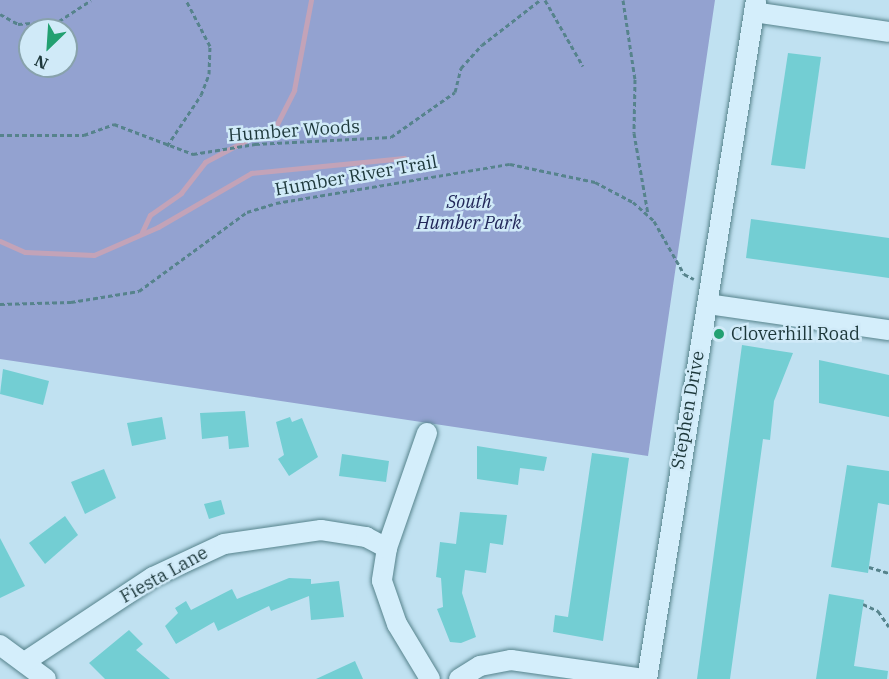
<!DOCTYPE html>
<style>
body{margin:0}
#map{position:relative;width:889px;height:679px;overflow:hidden;background:#c0e1f1;font-family:"IBM Plex Serif",serif}
div>[style]{position:absolute}
.green>*{inset:0;background:#93a2d0}
.stream>*{height:5px;margin:-2.5px;padding:0 2.5px;transform-origin:2.5px;border-radius:2.5px;background:#c3a3b8}
.building>*{inset:0;background:#73ced3}
.path>*{height:3px;margin-top:-1.5px;transform-origin:0;background:repeating-linear-gradient(90deg,#56838c 0 4.5px,transparent 0 7.5px)}
.roads{filter:drop-shadow(0 0 2px #56838c) drop-shadow(0 0 2px #56838c)}
.minor>*{height:20px;margin:-10px;padding:0 10px;transform-origin:10px;border-radius:10px;background:#d4eefb}
.dots>*{width:16px;height:16px;translate:-50% -50%;box-sizing:border-box;border:3px solid #d0eaf8;border-radius:50%}
span{translate:-50% -50%;white-space:nowrap;text-align:center;line-height:1.15;-webkit-text-stroke:5px #d0eaf8;paint-order:stroke}
.street-label{font-size:18px;color:#1c373a}
.park-label{font-size:18px;color:#212759;font-style:italic}
.poi-label{font-size:18px;color:#1c373a}
.left{translate:0 -50%;text-align:left}
.north{position:absolute;left:18px;top:18px;width:60px;height:60px;box-sizing:border-box;background:#d0eaf8;border:2px solid #88a2ac;border-radius:50%;rotate:205deg;font-size:16px;font-weight:700;line-height:24px;text-align:center;color:#1c373a}
.north::after{content:'';display:block;margin:auto;width:21px;height:27px;background:#22a071;clip-path:polygon(50% 0,100% 100%,50% 72%,0 100%)}
</style>
<div id="map">
<div class="green">
<div style="clip-path:polygon(evenodd,0 0,715px 0,648px 456px,0 359px,0 0,30px 30px,66px 30px,66px 66px,30px 66px,30px 30px)"></div>
</div>
<div class="stream">
<div style="left:142px;top:232px;width:19px;rotate:-65deg"></div>
<div style="left:150px;top:215px;width:38px;rotate:-35deg"></div>
<div style="left:181px;top:193px;width:39px;rotate:-52deg"></div>
<div style="left:205px;top:162px;width:81px;rotate:-27.8deg"></div>
<div style="left:277px;top:124px;width:38px;rotate:-63deg"></div>
<div style="left:294px;top:90px;width:92px;rotate:-79.3deg"></div>
<div style="left:0;top:241px;width:27px;rotate:24deg"></div>
<div style="left:25px;top:252px;width:69px;rotate:2.5deg"></div>
<div style="left:94px;top:255px;width:70px;rotate:-23.6deg"></div>
<div style="left:158px;top:227px;width:108px;rotate:-30.1deg"></div>
<div style="left:251px;top:173px;width:154px;rotate:-5.6deg"></div>
</div>
<div class="building">
<div style="clip-path:polygon(788px 53px,821px 57px,805px 169px,771px 165px)"></div>
<div style="clip-path:polygon(751px 219px,889px 238px,889px 278px,746px 258px)"></div>
<div style="clip-path:polygon(742px 345px,793px 353px,774px 401px,770px 440px,763px 439px,730px 679px,697px 679px)"></div>
<div style="clip-path:polygon(819px 360px,889px 375px,889px 417px,819px 403px)"></div>
<div style="clip-path:polygon(3px 369px,49px 381px,43px 405px,0 394px)"></div>
<div style="clip-path:polygon(245px 411px,249px 447px,229px 449px,228px 436px,202px 439px,200px 413px)"></div>
<div style="clip-path:polygon(162px 417px,166px 439px,132px 446px,127px 423px)"></div>
<div style="clip-path:polygon(290px 417px,292px 422px,302px 418px,318px 457px,289px 476px,278px 459px,284px 455px,276px 422px)"></div>
<div style="clip-path:polygon(477px 446px,547px 457px,544px 471px,520px 468px,518px 485px,477px 479px)"></div>
<div style="clip-path:polygon(592px 453px,629px 458px,603px 641px,553px 632px,555px 615px,568px 617px)"></div>
<div style="clip-path:polygon(342px 454px,389px 461px,386px 482px,339px 476px)"></div>
<div style="clip-path:polygon(847px 465px,889px 471px,889px 505px,878px 503px,868px 573px,831px 567px)"></div>
<div style="clip-path:polygon(104px 469px,116px 498px,85px 514px,71px 482px)"></div>
<div style="clip-path:polygon(221px 500px,225px 514px,209px 519px,204px 504px)"></div>
<div style="clip-path:polygon(460px 512px,507px 515px,503px 545px,490px 543px,486px 573px,465px 570px,462px 593px,476px 637px,461px 643px,450px 642px,437px 609px,443px 607px,441px 578px,436px 577px,440px 542px,456px 544px)"></div>
<div style="clip-path:polygon(65px 516px,78px 535px,45px 564px,29px 543px)"></div>
<div style="clip-path:polygon(0 538px,25px 586px,0 598px)"></div>
<div style="clip-path:polygon(289px 578px,311px 579px,311px 584px,339px 581px,344px 617px,311px 620px,309px 596px,271px 611px,269px 606px,218px 631px,214px 622px,176px 644px,165px 626px,178px 613px,175px 608px,186px 601px,191px 610px,232px 589px,237px 599px)"></div>
<div style="clip-path:polygon(829px 594px,864px 600px,854px 666px,888px 671px,887px 679px,816px 679px)"></div>
<div style="clip-path:polygon(129px 630px,143px 644px,136px 650px,170px 679px,105px 679px,89px 663px)"></div>
<div style="clip-path:polygon(355px 661px,363px 679px,316px 679px)"></div>
</div>
<div class="path">
<div style="left:545px;top:0;width:76px;rotate:60.1deg"></div>
<div style="left:623px;top:0;width:80px;rotate:81.4deg"></div>
<div style="left:635px;top:79px;width:54px;rotate:91.1deg"></div>
<div style="left:634px;top:133px;width:82px;rotate:80.2deg"></div>
<div style="left:0;top:14px;width:21px;rotate:29deg"></div>
<div style="left:18px;top:24px;width:41px;rotate:-4.2deg"></div>
<div style="left:59px;top:21px;width:38px;rotate:-33deg"></div>
<div style="left:0;top:135px;width:84px"></div>
<div style="left:84px;top:135px;width:32px;rotate:-20deg"></div>
<div style="left:114px;top:124px;width:85px;rotate:20.8deg"></div>
<div style="left:193px;top:154px;width:63px;rotate:-9.2deg"></div>
<div style="left:255px;top:144px;width:136px;rotate:-2.9deg"></div>
<div style="left:391px;top:137px;width:78px;rotate:-35.1deg"></div>
<div style="left:455px;top:92px;width:25px;rotate:-76deg"></div>
<div style="left:461px;top:68px;width:31px;rotate:-48deg"></div>
<div style="left:482px;top:45px;width:73px;rotate:-37.8deg"></div>
<div style="left:167px;top:146px;width:61px;rotate:-56.3deg"></div>
<div style="left:201px;top:95px;width:22px;rotate:-69deg"></div>
<div style="left:209px;top:74px;width:28px;rotate:-88deg"></div>
<div style="left:210px;top:46px;width:52px;rotate:-117.6deg"></div>
<div style="left:0;top:304px;width:71px;rotate:-1.6deg"></div>
<div style="left:71px;top:302px;width:69px;rotate:-9.2deg"></div>
<div style="left:139px;top:291px;width:134px;rotate:-36.2deg"></div>
<div style="left:247px;top:212px;width:30px;rotate:-17deg"></div>
<div style="left:276px;top:203px;width:237px;rotate:-9.5deg"></div>
<div style="left:510px;top:164px;width:87px;rotate:12deg"></div>
<div style="left:595px;top:182px;width:43px;rotate:27.8deg"></div>
<div style="left:633px;top:202px;width:28px;rotate:42deg"></div>
<div style="left:654px;top:221px;width:61px;rotate:60.5deg"></div>
<div style="left:684px;top:274px;width:11px;rotate:27deg"></div>
<div style="left:869px;top:567px;width:21px;rotate:17deg"></div>
<div style="left:863px;top:604px;width:17px;rotate:25deg"></div>
<div style="left:878px;top:611px;width:19px;rotate:55deg"></div>
</div>
<div class="roads">
<div class="minor">
<div style="left:754px;top:12px;width:136px;rotate:8.4deg"></div>
<div style="left:708px;top:304px;width:183px;rotate:8.2deg"></div>
<div style="left:427px;top:433px;width:122px;rotate:109.2deg"></div>
<div style="left:387px;top:548px;width:33px;rotate:99deg"></div>
<div style="left:382px;top:581px;width:46px;rotate:70.8deg"></div>
<div style="left:397px;top:624px;width:64px;rotate:59deg"></div>
<div style="left:0;top:645px;width:57px;rotate:36.5deg"></div>
<div style="left:26px;top:661px;width:152px;rotate:-33.5deg"></div>
<div style="left:153px;top:577px;width:78px;rotate:-24.9deg"></div>
<div style="left:224px;top:544px;width:98px;rotate:-8.2deg"></div>
<div style="left:321px;top:530px;width:46px;rotate:8.8deg"></div>
<div style="left:366px;top:537px;width:24px;rotate:28deg"></div>
<div style="left:459px;top:679px;width:25px;rotate:-32deg"></div>
<div style="left:480px;top:666px;width:32px;rotate:-11deg"></div>
<div style="left:511px;top:660px;width:134px;rotate:8.1deg"></div>
<div style="left:647px;top:679px;width:688px;rotate:-80.88deg"></div>
</div>
</div>
<div class="dots">
<div style="left:719px;top:334px;background:#22a071"></div>
</div>
<div class="street-label">
<span style="left:294px;top:131px;rotate:-4deg">Humber Woods</span>
<span style="left:356px;top:176px;rotate:-10deg">Humber River Trail</span>
<span style="left:688px;top:410px;rotate:-80deg">Stephen Drive</span>
<span style="left:164px;top:575px;rotate:-29deg">Fiesta Lane</span>
</div>
<div class="park-label">
<span style="left:469px;top:213px">South<br>Humber Park</span>
</div>
<div class="poi-label">
<span class="left" style="left:731px;top:334px">Cloverhill Road</span>
</div>
<div class="north">N</div>
</div>
